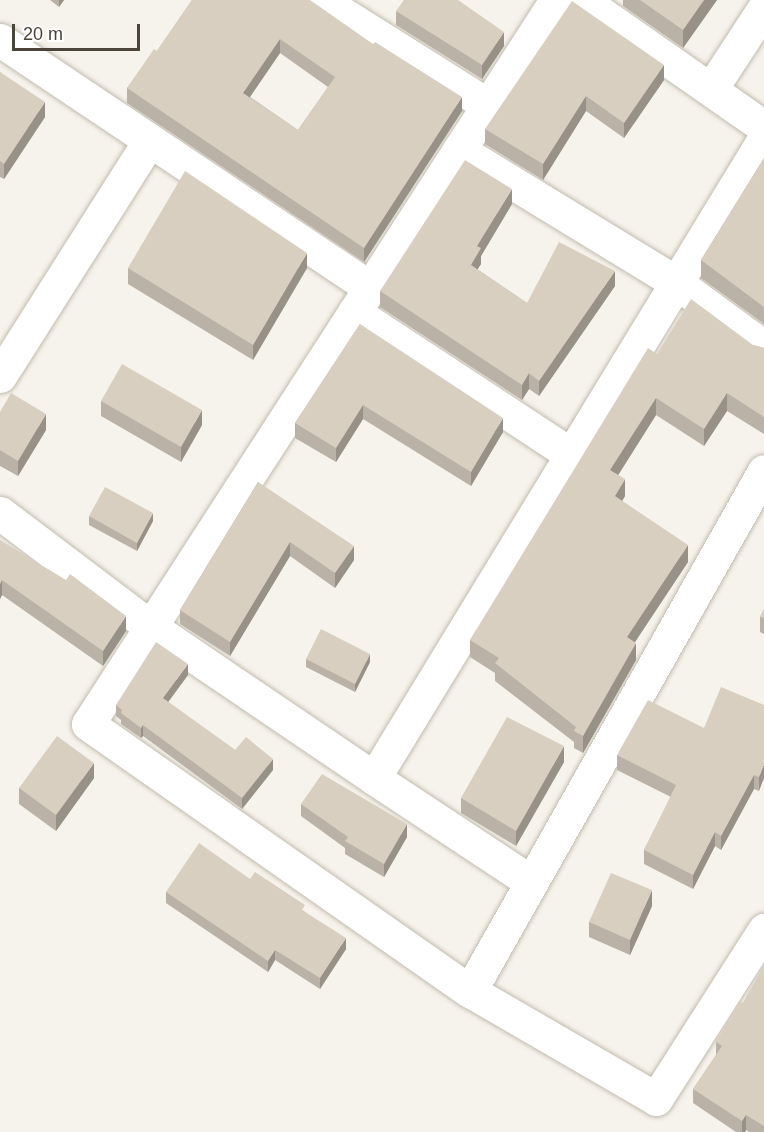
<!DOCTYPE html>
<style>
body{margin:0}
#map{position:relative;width:764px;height:1132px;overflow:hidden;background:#f6f3ec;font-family:Helvetica,sans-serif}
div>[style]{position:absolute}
.roads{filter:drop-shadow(0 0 2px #c2bbae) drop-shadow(0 0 2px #c2bbae)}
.minor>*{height:33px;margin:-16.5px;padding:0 16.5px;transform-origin:16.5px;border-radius:16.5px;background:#fff}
.wall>*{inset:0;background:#bab2a6}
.shaded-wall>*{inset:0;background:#979187}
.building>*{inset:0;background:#d8cfc1}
span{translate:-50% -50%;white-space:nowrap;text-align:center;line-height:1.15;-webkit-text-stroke:4.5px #fff;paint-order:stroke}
.scale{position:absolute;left:12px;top:24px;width:128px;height:27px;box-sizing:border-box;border:3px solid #4b4439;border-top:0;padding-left:8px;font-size:18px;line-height:21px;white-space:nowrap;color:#4b4439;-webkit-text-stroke:4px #fff;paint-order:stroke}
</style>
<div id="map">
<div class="roads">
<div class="minor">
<div style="left:321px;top:0;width:197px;rotate:32.2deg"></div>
<div style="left:556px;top:0;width:862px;rotate:122.88deg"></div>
<div style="left:88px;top:724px;width:466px;rotate:35deg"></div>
<div style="left:470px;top:991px;width:215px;rotate:30.1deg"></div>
<div style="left:656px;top:1099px;width:201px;rotate:-57.4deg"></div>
<div style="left:582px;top:0;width:222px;rotate:34.9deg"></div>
<div style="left:0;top:40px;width:445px;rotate:33.8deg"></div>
<div style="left:711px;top:89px;width:97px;rotate:-56.8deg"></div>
<div style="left:459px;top:150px;width:255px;rotate:31.4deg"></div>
<div style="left:677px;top:283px;width:108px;rotate:36.3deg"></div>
<div style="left:354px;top:312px;width:261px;rotate:33.3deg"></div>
<div style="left:0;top:376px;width:278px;rotate:-57.6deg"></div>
<div style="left:0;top:513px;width:189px;rotate:37.1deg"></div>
<div style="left:151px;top:627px;width:269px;rotate:34.1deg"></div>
<div style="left:374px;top:778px;width:749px;rotate:-58.6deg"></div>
<div style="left:374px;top:778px;width:188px;rotate:33.5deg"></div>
<div style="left:470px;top:991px;width:597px;rotate:-60.52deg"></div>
</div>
</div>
<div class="wall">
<div style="clip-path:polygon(50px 0,64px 0,59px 7px)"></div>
<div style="clip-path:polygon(evenodd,192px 0,462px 111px,364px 262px,127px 103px,127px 88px,157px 51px,192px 0,280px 53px,328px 87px,298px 130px,250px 97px,280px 53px)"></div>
<div style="clip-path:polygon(623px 0,717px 0,683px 48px,623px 6px)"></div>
<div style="clip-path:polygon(396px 11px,504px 46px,482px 79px,396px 25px)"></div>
<div style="clip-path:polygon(664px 65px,664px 80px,624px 138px,586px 111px,543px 180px,485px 144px,485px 129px)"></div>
<div style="clip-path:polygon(0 72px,45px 117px,4px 179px,0 177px)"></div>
<div style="clip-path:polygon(764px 158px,764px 324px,701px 278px,701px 260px)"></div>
<div style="clip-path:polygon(512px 204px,481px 256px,481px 264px,477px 269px,527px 303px,615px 286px,539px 396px,529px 389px,522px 400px,380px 307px,380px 291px)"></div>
<div style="clip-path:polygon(128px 268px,307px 268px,253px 360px,128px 284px)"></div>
<div style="clip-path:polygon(360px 324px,503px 432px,471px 486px,363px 419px,336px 462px,295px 438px,295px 423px)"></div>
<div style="clip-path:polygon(753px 345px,764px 348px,764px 434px,727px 411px,704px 446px,656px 415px,618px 475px,625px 496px,622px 501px,688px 562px,635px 642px,636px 660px,583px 753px,574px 748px,574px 742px,495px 681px,495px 673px,470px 657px,470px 640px,657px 354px)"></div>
<div style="clip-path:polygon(101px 401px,202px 425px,181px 462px,101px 416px)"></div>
<div style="clip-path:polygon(0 412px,46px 430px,18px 476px,0 466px)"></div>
<div style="clip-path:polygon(258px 482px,354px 560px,335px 588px,290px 556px,230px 656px,180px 624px,180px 610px)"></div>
<div style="clip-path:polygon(89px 516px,153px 521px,137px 551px,89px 525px)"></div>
<div style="clip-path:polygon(0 540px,126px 631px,103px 666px,2px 595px,0 599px)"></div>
<div style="clip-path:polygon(764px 609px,764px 634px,760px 632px,760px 617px)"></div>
<div style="clip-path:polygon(306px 659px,370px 662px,355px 692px,306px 667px)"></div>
<div style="clip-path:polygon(188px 675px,168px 702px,235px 750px,273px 770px,242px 809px,143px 736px,141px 738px,121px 724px,121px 720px,116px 716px,116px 705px)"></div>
<div style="clip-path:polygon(764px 705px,759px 791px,754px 789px,721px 850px,715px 846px,693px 889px,644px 864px,644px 850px,671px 797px,617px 770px,617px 755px,704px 728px)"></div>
<div style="clip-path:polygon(564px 762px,516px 846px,461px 813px,461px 798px)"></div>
<div style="clip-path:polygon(94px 778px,56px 831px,19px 804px,19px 788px)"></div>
<div style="clip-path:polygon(301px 804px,407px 837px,384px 877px,345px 854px,345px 848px,301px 816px)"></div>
<div style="clip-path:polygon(250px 879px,305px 912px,346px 949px,320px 989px,275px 960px,268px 972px,166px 903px,166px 892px)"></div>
<div style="clip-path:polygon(652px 906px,630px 955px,589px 937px,589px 922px)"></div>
<div style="clip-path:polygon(764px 966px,764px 1132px,749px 1132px,746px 1130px,745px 1132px,736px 1132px,693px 1103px,693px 1089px,716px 1055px,716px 1042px,743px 1003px)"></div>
</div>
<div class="shaded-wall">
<div style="clip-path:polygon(59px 0,64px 0,59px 7px)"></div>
<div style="clip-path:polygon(704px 0,717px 0,683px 48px,683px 30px)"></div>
<div style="clip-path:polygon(504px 32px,504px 46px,482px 79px,482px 65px)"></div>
<div style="clip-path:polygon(280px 39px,280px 53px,243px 107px,243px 93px)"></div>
<div style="clip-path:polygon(664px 65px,664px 80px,624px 138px,624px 123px)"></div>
<div style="clip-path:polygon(586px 96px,586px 111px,543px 180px,543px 164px)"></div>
<div style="clip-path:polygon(462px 97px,462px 111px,364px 262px,364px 248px)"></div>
<div style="clip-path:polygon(45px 102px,45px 117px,4px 179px,4px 164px)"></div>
<div style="clip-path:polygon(512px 189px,512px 204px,481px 256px,481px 264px,471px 280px,471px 265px,477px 246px)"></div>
<div style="clip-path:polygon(307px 253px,307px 268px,253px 360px,253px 345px)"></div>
<div style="clip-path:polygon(615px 271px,615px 286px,539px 396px,539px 381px)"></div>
<div style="clip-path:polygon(529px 373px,529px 389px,522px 400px,522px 385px)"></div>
<div style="clip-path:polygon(727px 393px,727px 411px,704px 446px,704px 429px)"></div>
<div style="clip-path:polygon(656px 398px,656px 415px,610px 488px,610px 470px)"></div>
<div style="clip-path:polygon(363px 405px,363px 419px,336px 462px,336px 448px)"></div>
<div style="clip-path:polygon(202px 410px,202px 425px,181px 462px,181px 447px)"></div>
<div style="clip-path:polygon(46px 414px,46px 430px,18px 476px,18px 461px)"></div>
<div style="clip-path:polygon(503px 418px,503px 432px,471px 486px,471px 472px)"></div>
<div style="clip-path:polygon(625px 479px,625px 496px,615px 513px,615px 496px)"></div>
<div style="clip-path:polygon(153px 513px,153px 521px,137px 551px,137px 543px)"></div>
<div style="clip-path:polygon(290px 542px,290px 556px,230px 656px,230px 642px)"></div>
<div style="clip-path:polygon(688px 545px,688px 562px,627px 654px,627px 637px)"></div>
<div style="clip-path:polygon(354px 546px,354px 560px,335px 588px,335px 573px)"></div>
<div style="clip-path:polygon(2px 580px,2px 595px,0 599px,0 584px)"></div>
<div style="clip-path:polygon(126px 616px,126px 631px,103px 666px,103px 651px)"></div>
<div style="clip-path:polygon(636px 643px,636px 660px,583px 753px,583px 736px)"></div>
<div style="clip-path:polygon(370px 654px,370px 662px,355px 692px,355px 684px)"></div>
<div style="clip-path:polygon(188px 664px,188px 675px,163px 709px,163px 698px)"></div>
<div style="clip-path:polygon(143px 725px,143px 736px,141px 738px,141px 728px)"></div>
<div style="clip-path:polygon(564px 746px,564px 762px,516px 846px,516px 831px)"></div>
<div style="clip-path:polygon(273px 759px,273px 770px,242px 809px,242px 798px)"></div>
<div style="clip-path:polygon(94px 763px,94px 778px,56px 831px,56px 815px)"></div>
<div style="clip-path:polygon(764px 764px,764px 778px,759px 791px,759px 777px)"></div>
<div style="clip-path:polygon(754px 775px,754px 789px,721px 850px,721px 836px)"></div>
<div style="clip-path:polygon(407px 824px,407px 837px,384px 877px,384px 864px)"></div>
<div style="clip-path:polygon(715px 832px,715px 846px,693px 889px,693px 875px)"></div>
<div style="clip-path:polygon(652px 890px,652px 906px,630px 955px,630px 940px)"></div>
<div style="clip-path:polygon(346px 938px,346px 949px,320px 989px,320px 978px)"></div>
<div style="clip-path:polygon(275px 950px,275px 960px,268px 972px,268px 961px)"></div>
<div style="clip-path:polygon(746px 1115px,746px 1130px,745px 1132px,742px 1132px,742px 1121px)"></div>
</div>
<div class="building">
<div style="clip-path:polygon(evenodd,192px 0,310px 0,373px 44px,375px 42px,462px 97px,364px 248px,127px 88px,154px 49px,157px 51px,192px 0,280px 39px,335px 77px,298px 130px,243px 93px,280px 39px)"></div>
<div style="clip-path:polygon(404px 0,458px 0,504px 32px,482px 65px,396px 11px)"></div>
<div style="clip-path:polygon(640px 0,704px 0,683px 30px)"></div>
<div style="clip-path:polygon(572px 1px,664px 65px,624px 123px,586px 96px,543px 164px,485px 129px)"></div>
<div style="clip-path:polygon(0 72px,45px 102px,4px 164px,0 161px)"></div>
<div style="clip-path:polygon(764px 158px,764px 307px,701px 260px)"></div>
<div style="clip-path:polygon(465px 160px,512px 189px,477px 246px,481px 248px,471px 265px,527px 303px,559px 242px,615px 271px,539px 381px,529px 373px,522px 385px,380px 291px)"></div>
<div style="clip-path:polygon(185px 171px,307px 253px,253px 345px,128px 268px)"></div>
<div style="clip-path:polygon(691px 299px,753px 345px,764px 348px,764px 417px,727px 393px,704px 429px,656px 398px,610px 470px,625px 479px,615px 496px,688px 545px,627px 637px,636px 643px,583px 736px,574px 731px,576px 727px,495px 663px,499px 658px,470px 640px,648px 348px,657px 354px)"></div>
<div style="clip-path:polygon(360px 324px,503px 418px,471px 472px,363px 405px,336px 448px,295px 423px)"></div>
<div style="clip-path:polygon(122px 364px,202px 410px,181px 447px,101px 401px)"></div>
<div style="clip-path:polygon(11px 393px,46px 414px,18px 461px,0 450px,0 412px)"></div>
<div style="clip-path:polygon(258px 482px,354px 546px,335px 573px,290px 542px,230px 642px,180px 610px)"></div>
<div style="clip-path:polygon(105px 487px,153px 513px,137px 543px,89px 516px)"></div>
<div style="clip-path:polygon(0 540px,66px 580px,70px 574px,126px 616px,103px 651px,2px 580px,0 584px)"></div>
<div style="clip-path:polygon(764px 609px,764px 618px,760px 617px)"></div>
<div style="clip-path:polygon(321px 629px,370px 654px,355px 684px,306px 659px)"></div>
<div style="clip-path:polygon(156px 642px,188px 664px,163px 698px,235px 750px,246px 737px,273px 759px,242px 798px,143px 725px,141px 728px,121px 713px,122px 710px,116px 705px)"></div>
<div style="clip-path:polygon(721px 687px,764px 705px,764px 764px,759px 777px,754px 775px,721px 836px,715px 832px,693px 875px,644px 850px,676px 785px,617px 755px,648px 700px,704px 728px)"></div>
<div style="clip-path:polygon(507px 717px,564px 746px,516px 831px,461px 798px)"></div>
<div style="clip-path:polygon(57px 736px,94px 763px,56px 815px,19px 788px)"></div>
<div style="clip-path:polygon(322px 774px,407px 824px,384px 864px,345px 841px,348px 837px,301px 804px)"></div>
<div style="clip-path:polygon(199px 843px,250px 879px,255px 872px,305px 905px,302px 910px,346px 938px,320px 978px,275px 950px,268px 961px,166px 892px)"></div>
<div style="clip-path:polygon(611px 873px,652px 890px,630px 940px,589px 922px)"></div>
<div style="clip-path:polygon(764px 966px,764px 1126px,746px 1115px,742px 1121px,693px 1089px,722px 1046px,716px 1042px,739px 1001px,743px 1003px)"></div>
</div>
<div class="scale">20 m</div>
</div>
